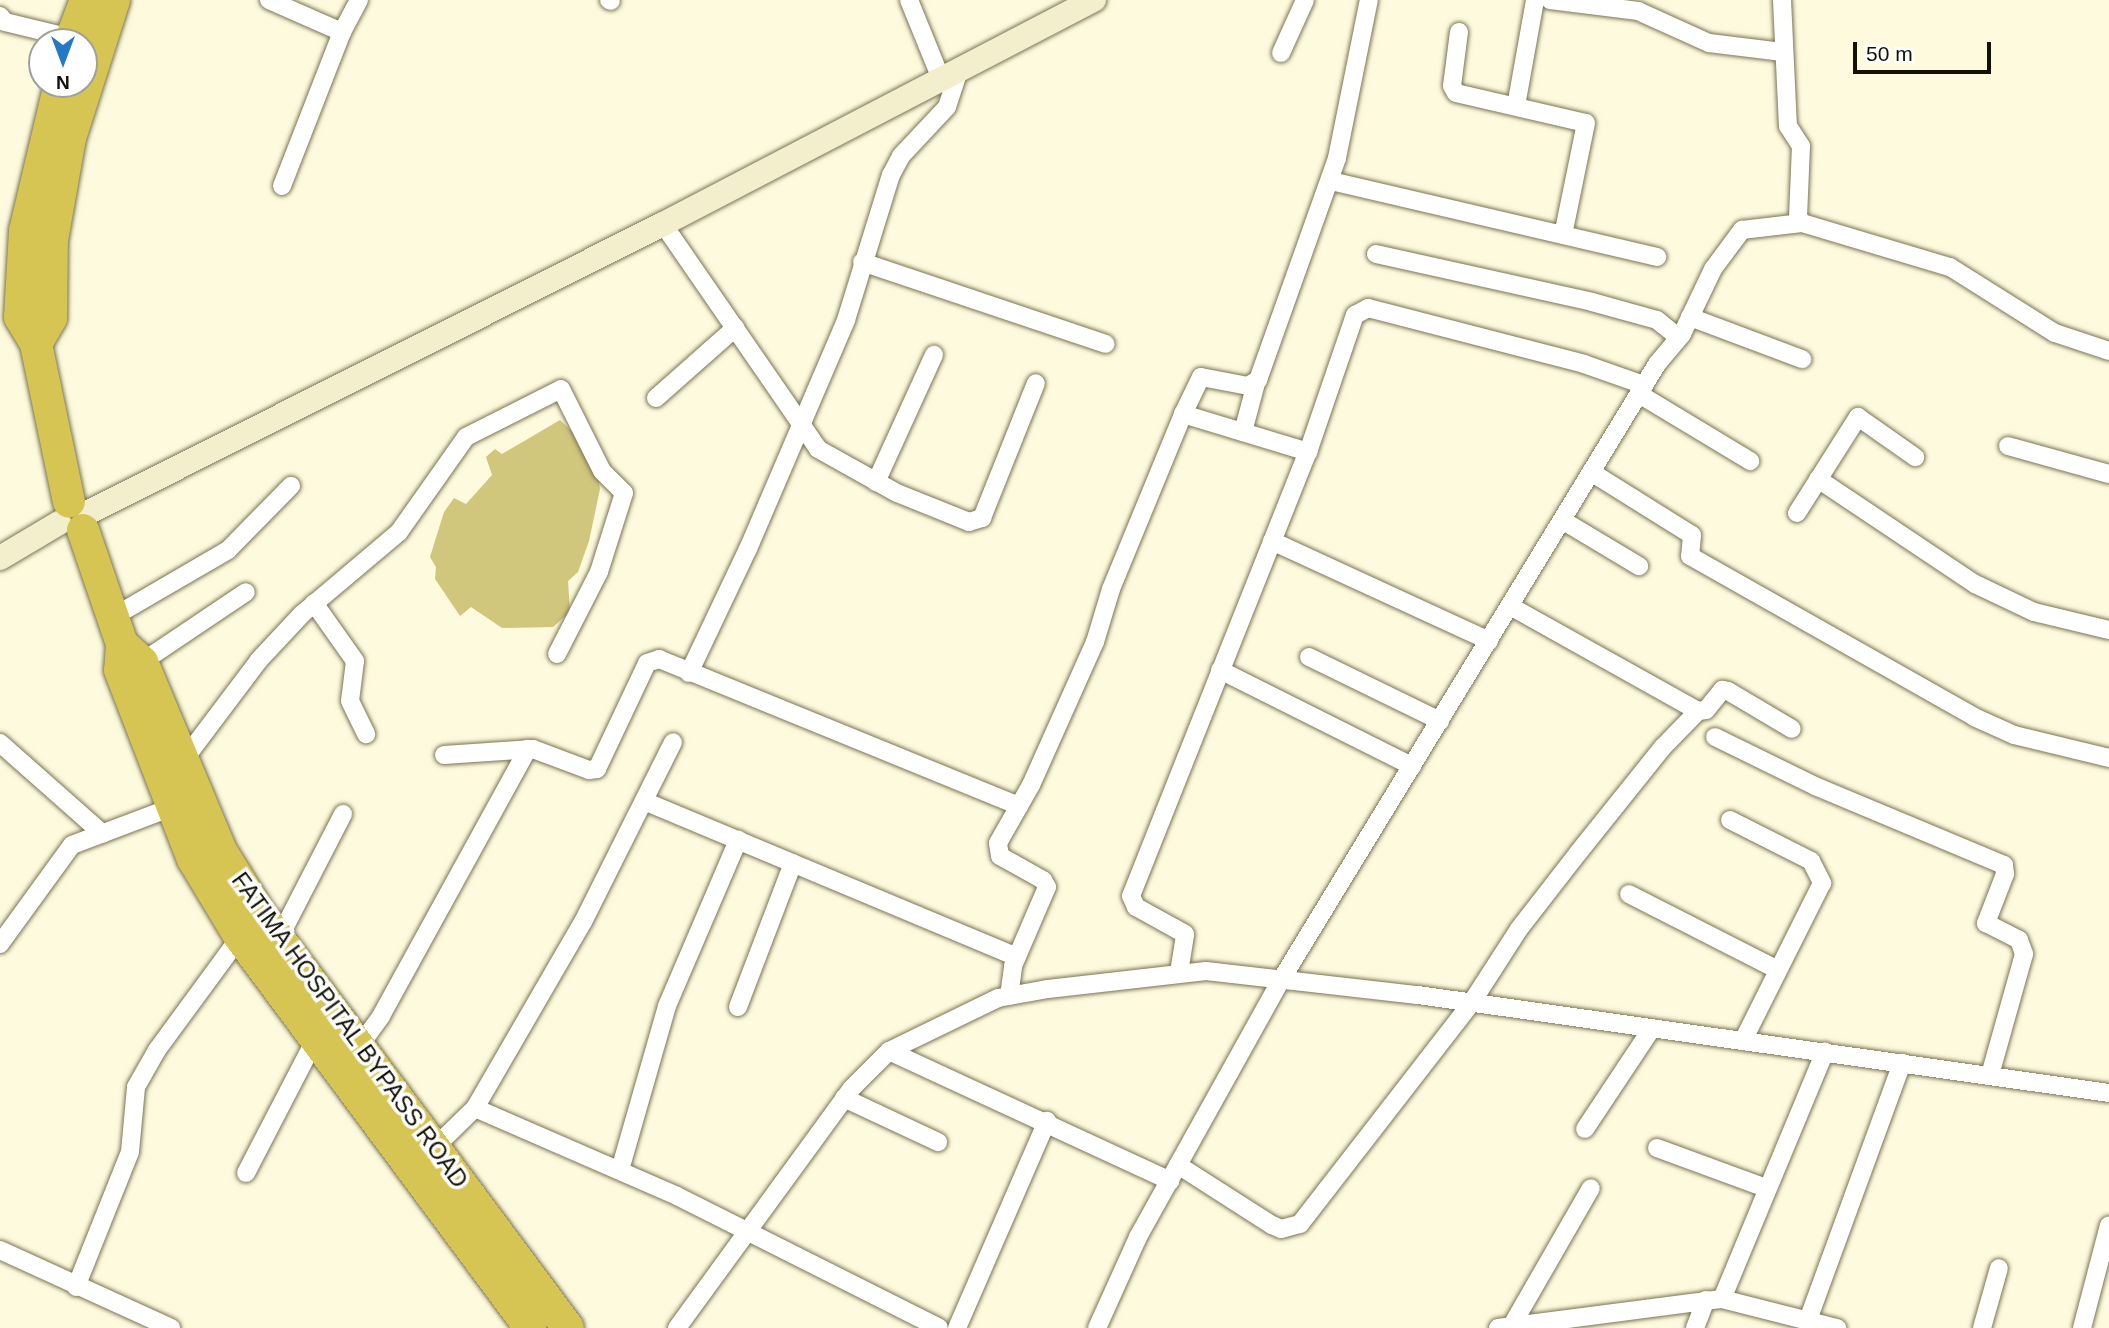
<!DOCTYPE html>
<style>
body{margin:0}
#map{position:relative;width:2109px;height:1328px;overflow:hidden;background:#fefadd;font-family:Helvetica,sans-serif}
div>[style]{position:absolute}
.water>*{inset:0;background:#d0c67c}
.roads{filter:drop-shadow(0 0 2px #797454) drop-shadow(0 0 2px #797454)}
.street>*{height:18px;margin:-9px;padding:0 9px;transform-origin:9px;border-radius:9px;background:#fff}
.secondary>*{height:24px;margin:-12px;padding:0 12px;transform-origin:12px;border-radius:12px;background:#f3eecb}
.highway>*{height:32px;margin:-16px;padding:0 16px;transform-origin:16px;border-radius:16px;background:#d6c552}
span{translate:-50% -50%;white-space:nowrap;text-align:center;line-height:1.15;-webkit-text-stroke:7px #fff;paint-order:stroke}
.street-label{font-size:24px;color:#121105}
.north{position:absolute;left:28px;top:28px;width:70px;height:70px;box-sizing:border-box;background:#fff;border:2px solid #a0a09b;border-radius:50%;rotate:180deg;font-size:19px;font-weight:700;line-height:28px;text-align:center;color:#121105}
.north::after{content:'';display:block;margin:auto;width:24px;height:32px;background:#2478c6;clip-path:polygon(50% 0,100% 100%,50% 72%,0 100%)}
.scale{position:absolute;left:1853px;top:42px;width:138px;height:32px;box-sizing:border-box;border:4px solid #121105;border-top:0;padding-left:9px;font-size:21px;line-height:24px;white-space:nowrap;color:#121105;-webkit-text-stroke:5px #fff;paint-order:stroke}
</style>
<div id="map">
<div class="water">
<div style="clip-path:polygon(560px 420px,595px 454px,600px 489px,589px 541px,578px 572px,568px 581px,570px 612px,553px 627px,502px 628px,471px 607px,460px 616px,435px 579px,436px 567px,430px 557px,444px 512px,454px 498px,466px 504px,492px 475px,486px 457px,495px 449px,502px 454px)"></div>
</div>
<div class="roads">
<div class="street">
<div style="left:269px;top:0;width:80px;rotate:23.7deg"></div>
<div style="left:609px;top:0;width:2px;rotate:27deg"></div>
<div style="left:909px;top:0;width:85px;rotate:67.9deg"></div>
<div style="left:1550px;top:0;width:89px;rotate:7.1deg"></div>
<div style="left:1638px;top:11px;width:78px;rotate:24.3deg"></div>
<div style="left:1709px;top:43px;width:74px;rotate:7deg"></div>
<div style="left:1782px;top:0;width:126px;rotate:87.3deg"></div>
<div style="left:1788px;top:126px;width:24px;rotate:57deg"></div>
<div style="left:1801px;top:146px;width:71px;rotate:92.4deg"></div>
<div style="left:1798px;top:217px;width:7px;rotate:56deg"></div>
<div style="left:1802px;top:223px;width:154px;rotate:16.6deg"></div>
<div style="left:1950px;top:267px;width:124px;rotate:32.2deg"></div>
<div style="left:2055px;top:333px;width:57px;rotate:18.4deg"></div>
<div style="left:0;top:16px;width:8px;rotate:50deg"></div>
<div style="left:5px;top:22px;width:68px;rotate:13.6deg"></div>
<div style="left:1459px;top:32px;width:54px;rotate:97.4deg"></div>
<div style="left:1452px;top:86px;width:8px;rotate:60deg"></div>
<div style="left:1456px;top:93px;width:133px;rotate:13deg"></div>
<div style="left:1586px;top:123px;width:114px;rotate:101.6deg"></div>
<div style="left:1281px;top:53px;width:58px;rotate:-65.6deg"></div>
<div style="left:1516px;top:106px;width:108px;rotate:-79.8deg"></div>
<div style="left:1331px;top:181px;width:335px;rotate:13.1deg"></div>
<div style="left:282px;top:186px;width:165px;rotate:-68.7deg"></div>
<div style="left:342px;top:32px;width:36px;rotate:-62deg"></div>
<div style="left:663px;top:224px;width:273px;rotate:55.4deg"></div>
<div style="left:818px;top:449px;width:90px;rotate:29.1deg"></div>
<div style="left:897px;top:493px;width:78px;rotate:21.9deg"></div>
<div style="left:969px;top:522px;width:14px;rotate:-17deg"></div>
<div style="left:982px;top:518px;width:145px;rotate:-68.2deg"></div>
<div style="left:1376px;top:254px;width:221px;rotate:12.5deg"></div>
<div style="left:1592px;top:302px;width:67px;rotate:15.5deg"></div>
<div style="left:1657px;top:320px;width:28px;rotate:39deg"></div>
<div style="left:862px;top:262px;width:257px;rotate:18.6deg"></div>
<div style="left:1690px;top:317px;width:120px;rotate:20.6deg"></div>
<div style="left:1639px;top:394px;width:130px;rotate:31.1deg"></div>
<div style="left:656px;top:398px;width:106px;rotate:-41.5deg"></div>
<div style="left:1183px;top:414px;width:41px;rotate:-64.1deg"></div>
<div style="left:1201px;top:377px;width:48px;rotate:10.8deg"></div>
<div style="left:1248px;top:386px;width:12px;rotate:-31deg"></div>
<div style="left:1258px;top:380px;width:236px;rotate:-70.4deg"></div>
<div style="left:1337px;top:158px;width:161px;rotate:-78.6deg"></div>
<div style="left:1243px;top:432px;width:51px;rotate:-75.1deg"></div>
<div style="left:2008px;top:446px;width:105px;rotate:15.5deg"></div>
<div style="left:1591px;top:472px;width:119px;rotate:32deg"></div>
<div style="left:1692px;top:535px;width:21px;rotate:95deg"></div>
<div style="left:1690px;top:556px;width:326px;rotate:29.5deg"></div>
<div style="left:1974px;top:717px;width:44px;rotate:24.2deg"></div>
<div style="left:2014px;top:735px;width:98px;rotate:13.6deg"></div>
<div style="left:1818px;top:479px;width:189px;rotate:33.8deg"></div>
<div style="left:1975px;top:584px;width:65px;rotate:25.4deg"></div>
<div style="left:2034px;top:612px;width:77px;rotate:13.5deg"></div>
<div style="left:876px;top:482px;width:140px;rotate:-65.5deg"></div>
<div style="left:1797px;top:513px;width:114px;rotate:-57.6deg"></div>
<div style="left:1858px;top:417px;width:70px;rotate:35.1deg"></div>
<div style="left:1562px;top:520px;width:90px;rotate:30.9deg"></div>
<div style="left:1272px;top:541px;width:239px;rotate:24.7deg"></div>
<div style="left:314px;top:603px;width:71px;rotate:54.7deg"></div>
<div style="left:355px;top:661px;width:40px;rotate:97.1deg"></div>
<div style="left:350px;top:701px;width:37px;rotate:64deg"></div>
<div style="left:1510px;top:606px;width:215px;rotate:29.2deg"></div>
<div style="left:1698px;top:711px;width:8px;rotate:-7deg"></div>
<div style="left:1706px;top:710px;width:26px;rotate:-51deg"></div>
<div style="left:1722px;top:690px;width:6px;rotate:9deg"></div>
<div style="left:1728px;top:691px;width:74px;rotate:30.7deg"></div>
<div style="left:113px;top:617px;width:133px;rotate:-30.2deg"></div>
<div style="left:228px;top:550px;width:90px;rotate:-45.5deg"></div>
<div style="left:1309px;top:657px;width:146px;rotate:26deg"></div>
<div style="left:142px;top:662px;width:125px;rotate:-33.9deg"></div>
<div style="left:1220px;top:670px;width:215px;rotate:26.6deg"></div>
<div style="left:689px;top:673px;width:137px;rotate:-64.6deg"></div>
<div style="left:748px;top:549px;width:249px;rotate:-66.8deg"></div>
<div style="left:846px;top:320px;width:152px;rotate:-72.8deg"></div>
<div style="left:891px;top:175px;width:21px;rotate:-62deg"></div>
<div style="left:901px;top:156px;width:67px;rotate:-46.8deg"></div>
<div style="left:947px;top:107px;width:40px;rotate:-72deg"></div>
<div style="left:1715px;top:737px;width:111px;rotate:26.1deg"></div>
<div style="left:1815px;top:786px;width:205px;rotate:22.7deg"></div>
<div style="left:2004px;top:865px;width:9px;rotate:84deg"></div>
<div style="left:2005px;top:874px;width:53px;rotate:111.2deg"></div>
<div style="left:1986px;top:923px;width:37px;rotate:27deg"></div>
<div style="left:2019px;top:940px;width:15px;rotate:70deg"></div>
<div style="left:2024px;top:954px;width:126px;rotate:105.7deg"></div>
<div style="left:0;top:743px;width:137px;rotate:41.5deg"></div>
<div style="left:444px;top:755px;width:89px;rotate:-3.9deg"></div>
<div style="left:533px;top:749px;width:60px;rotate:20.6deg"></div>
<div style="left:589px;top:770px;width:8px;rotate:-7deg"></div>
<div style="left:597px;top:769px;width:117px;rotate:-64.7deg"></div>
<div style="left:647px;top:663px;width:13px;rotate:-18deg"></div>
<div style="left:659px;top:659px;width:389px;rotate:22.2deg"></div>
<div style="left:183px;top:761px;width:126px;rotate:-53deg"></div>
<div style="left:259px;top:660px;width:63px;rotate:-46.9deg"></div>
<div style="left:302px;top:614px;width:127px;rotate:-40.2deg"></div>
<div style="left:399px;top:532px;width:116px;rotate:-54.8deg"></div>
<div style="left:466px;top:437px;width:106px;rotate:-26.8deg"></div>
<div style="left:561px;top:389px;width:92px;rotate:63.4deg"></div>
<div style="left:602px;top:471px;width:31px;rotate:45deg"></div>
<div style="left:624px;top:493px;width:83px;rotate:107.6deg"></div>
<div style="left:599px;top:572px;width:92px;rotate:117.1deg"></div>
<div style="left:644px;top:801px;width:404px;rotate:22.7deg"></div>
<div style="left:1730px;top:820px;width:91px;rotate:26.8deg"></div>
<div style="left:1811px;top:861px;width:25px;rotate:63deg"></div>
<div style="left:1822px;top:883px;width:177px;rotate:116.6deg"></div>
<div style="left:1629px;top:894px;width:167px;rotate:27deg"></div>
<div style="left:278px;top:940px;width:142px;rotate:-62.7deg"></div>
<div style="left:0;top:944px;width:122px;rotate:-54deg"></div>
<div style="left:72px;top:845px;width:105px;rotate:-20.7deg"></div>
<div style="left:1179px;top:973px;width:39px;rotate:-81deg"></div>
<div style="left:1185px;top:934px;width:56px;rotate:-151.1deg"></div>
<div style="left:1136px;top:907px;width:12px;rotate:-114deg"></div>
<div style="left:1131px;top:896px;width:478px;rotate:-68.3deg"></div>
<div style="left:1308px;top:452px;width:145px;rotate:-71.1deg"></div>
<div style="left:1355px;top:315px;width:15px;rotate:-28deg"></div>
<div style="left:1368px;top:308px;width:223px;rotate:14.5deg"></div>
<div style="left:1584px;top:364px;width:64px;rotate:19.3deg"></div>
<div style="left:1009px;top:996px;width:30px;rotate:-82deg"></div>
<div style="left:1013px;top:966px;width:86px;rotate:-66.7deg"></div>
<div style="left:1047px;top:887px;width:8px;rotate:-120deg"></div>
<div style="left:1043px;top:880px;width:49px;rotate:-150.8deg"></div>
<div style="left:1000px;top:856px;width:13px;rotate:-99deg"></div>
<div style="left:998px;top:843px;width:67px;rotate:-60.4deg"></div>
<div style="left:1031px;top:785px;width:157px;rotate:-65.9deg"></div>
<div style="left:1095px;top:642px;width:55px;rotate:-73.2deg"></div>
<div style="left:1111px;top:589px;width:189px;rotate:-67.6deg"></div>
<div style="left:1183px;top:414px;width:131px;rotate:16.9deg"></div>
<div style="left:738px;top:1007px;width:154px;rotate:-69.1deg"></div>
<div style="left:358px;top:1048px;width:39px;rotate:-54deg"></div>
<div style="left:381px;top:1016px;width:305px;rotate:-61.2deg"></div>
<div style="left:889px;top:1051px;width:310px;rotate:24.8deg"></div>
<div style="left:844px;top:1098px;width:104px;rotate:25.1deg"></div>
<div style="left:475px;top:1108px;width:215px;rotate:-59.9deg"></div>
<div style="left:583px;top:922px;width:201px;rotate:-63.4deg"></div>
<div style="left:1585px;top:1129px;width:121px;rotate:-56.4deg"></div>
<div style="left:435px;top:1147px;width:56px;rotate:-44.3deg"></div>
<div style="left:475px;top:1108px;width:220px;rotate:23.5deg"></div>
<div style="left:677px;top:1196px;width:293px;rotate:26.7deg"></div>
<div style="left:1657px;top:1148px;width:116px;rotate:20.2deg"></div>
<div style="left:1178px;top:1165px;width:112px;rotate:32.6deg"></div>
<div style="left:1272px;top:1225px;width:10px;rotate:24deg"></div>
<div style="left:1281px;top:1229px;width:20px;rotate:-15deg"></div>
<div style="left:1300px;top:1224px;width:281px;rotate:-52.2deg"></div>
<div style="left:1472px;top:1002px;width:87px;rotate:-57.2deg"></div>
<div style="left:1519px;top:929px;width:96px;rotate:-52.2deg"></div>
<div style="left:1578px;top:853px;width:136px;rotate:-51.3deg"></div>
<div style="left:1663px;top:747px;width:50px;rotate:-45.8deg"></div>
<div style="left:620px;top:1170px;width:171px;rotate:-74deg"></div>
<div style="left:667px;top:1006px;width:181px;rotate:-66.8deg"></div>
<div style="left:246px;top:1173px;width:152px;rotate:-62.6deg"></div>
<div style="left:0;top:1250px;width:188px;rotate:24.5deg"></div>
<div style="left:76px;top:1287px;width:145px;rotate:-68.2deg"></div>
<div style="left:130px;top:1152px;width:65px;rotate:-84.7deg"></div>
<div style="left:136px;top:1087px;width:43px;rotate:-60.4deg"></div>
<div style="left:157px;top:1050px;width:140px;rotate:-53.7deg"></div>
<div style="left:1722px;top:1299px;width:268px;rotate:-67.4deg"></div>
<div style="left:1808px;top:1320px;width:274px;rotate:-69.9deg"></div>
<div style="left:1511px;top:1327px;width:160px;rotate:-60.1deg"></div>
<div style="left:677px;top:1328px;width:296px;rotate:-53.9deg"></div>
<div style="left:851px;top:1089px;width:54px;rotate:-45deg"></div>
<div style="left:889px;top:1051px;width:121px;rotate:-25.9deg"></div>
<div style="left:998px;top:998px;width:51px;rotate:-10.2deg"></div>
<div style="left:1048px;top:989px;width:159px;rotate:-6.5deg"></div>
<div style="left:1206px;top:971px;width:213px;rotate:6.5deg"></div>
<div style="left:1418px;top:995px;width:698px;rotate:8.07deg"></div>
<div style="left:957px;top:1328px;width:226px;rotate:-66.5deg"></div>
<div style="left:1097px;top:1328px;width:100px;rotate:-65.7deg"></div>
<div style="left:1138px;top:1237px;width:294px;rotate:-60.9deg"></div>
<div style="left:1281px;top:980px;width:722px;rotate:-58.6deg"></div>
<div style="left:1657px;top:364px;width:39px;rotate:-50deg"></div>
<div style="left:1682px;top:334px;width:72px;rotate:-64.5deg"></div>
<div style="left:1713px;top:269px;width:49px;rotate:-53.4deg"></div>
<div style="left:1742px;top:230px;width:60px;rotate:-6.7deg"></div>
<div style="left:1498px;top:1328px;width:226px;rotate:-7.4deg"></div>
<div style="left:1722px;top:1299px;width:119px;rotate:14.2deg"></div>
<div style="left:1695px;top:1328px;width:30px;rotate:-69deg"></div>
<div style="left:1982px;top:1328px;width:62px;rotate:-74.2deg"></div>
<div style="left:2082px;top:1328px;width:106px;rotate:-75.3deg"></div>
</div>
<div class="secondary">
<div style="left:89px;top:512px;width:642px;rotate:-26.64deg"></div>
<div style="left:663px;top:224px;width:486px;rotate:-27.5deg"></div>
<div style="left:0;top:558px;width:69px;rotate:-30.7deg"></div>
</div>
<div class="highway">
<div style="left:70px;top:42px;width:45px;rotate:-69.1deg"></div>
<div style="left:60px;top:84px;width:151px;rotate:103.4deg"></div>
<div style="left:25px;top:231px;width:86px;rotate:93.3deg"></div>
<div style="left:20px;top:317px;width:31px;rotate:59deg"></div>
<div style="left:36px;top:344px;width:161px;rotate:78.2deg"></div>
<div style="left:36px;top:344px;width:30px;rotate:-60deg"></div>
<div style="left:51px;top:318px;width:78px;rotate:-89.3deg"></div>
<div style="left:52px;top:240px;width:104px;rotate:-80deg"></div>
<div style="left:70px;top:138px;width:145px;rotate:-72.3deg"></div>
<div style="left:83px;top:530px;width:120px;rotate:71.1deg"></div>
<div style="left:122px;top:644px;width:26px;rotate:94deg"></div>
<div style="left:120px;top:670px;width:203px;rotate:68.9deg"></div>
<div style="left:193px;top:859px;width:91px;rotate:58.9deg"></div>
<div style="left:240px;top:937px;width:487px;rotate:53.4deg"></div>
<div style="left:122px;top:644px;width:27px;rotate:42deg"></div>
<div style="left:142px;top:662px;width:205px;rotate:67.3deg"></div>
<div style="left:221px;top:851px;width:72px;rotate:58.1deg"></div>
<div style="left:259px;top:912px;width:518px;rotate:53.4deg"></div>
</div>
</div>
<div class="street-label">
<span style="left:350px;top:1030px;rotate:54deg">FATIMA HOSPITAL BYPASS ROAD</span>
</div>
<div class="north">N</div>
<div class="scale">50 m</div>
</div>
